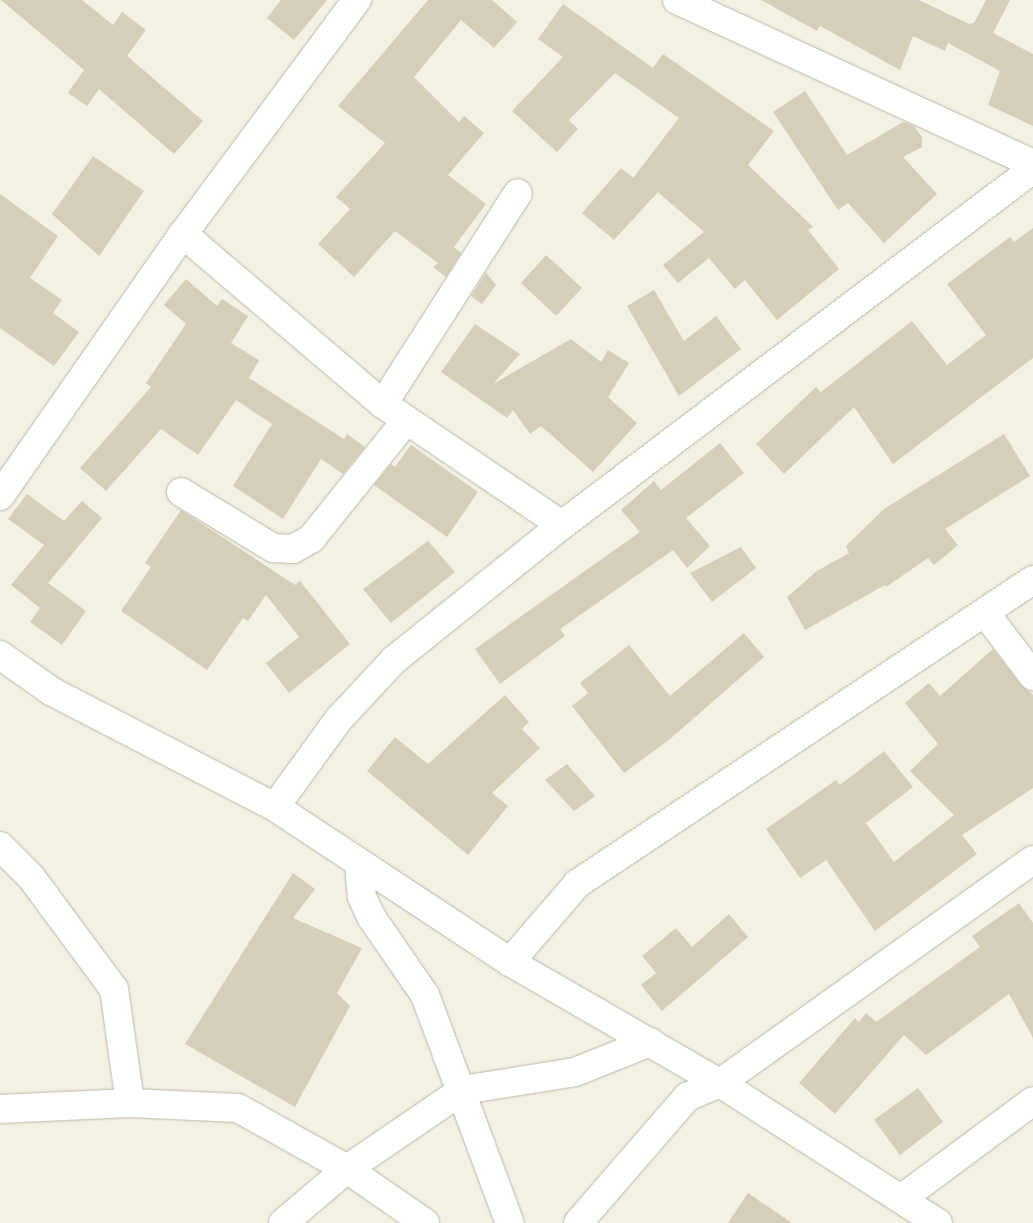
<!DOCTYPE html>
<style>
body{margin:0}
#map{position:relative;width:1033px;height:1223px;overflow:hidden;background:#f3f0e4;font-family:"Nunito Sans",sans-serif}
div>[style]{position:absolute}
.building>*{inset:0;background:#d5ceb8}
.roads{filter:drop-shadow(0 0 1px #beb9a6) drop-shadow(0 0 1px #beb9a6)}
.minor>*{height:28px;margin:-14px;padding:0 14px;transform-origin:14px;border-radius:14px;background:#fff}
span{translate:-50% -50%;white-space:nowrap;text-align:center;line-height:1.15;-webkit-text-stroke:5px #fff;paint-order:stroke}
</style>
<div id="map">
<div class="building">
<div style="clip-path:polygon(1px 0,82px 0,113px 25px,122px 12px,146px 30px,127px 56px,203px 121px,174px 154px,99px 89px,87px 106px,68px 93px,84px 70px)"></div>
<div style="clip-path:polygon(281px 0,327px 0,294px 40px,267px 18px)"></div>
<div style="clip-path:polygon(428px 0,492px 0,517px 22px,494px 48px,461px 20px,414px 77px,459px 122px,464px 116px,484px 133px,448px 175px,486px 204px,454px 247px,461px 253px,446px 277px,433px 267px,438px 263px,395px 231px,354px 277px,318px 244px,350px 209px,336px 197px,385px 143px,338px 106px)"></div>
<div style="clip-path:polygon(761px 0,919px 0,969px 24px,974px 23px,986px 0,1010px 0,993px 33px,1033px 54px,1033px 126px,988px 105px,1000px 71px,948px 43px,945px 51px,913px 36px,900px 70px,820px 26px,817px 31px)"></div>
<div style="clip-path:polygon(563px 4px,653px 68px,663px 54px,774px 131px,748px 165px,813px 227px,808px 230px,839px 269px,777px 320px,745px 280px,735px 289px,709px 258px,678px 283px,663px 265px,704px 232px,658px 192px,614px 240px,582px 213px,621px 168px,633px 178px,679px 118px,615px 73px,569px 120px,578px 129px,557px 152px,512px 111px,563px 57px,538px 39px)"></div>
<div style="clip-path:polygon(805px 91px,847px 155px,903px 122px,914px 126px,922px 137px,922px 147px,903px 157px,937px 194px,884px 243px,848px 203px,838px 210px,773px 112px)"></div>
<div style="clip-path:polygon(93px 156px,144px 191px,99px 256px,52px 214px)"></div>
<div style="clip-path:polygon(0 194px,58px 236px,30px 278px,62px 300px,53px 313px,79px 332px,54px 366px,0 328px)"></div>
<div style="clip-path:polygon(1033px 228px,1033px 358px,893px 464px,854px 407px,784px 474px,756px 444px,816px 387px,821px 392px,912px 321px,947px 365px,986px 335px,947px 284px,1010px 237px,1014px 242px)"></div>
<div style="clip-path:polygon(546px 255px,582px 288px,556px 316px,521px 283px)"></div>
<div style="clip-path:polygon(486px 273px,496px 285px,482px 304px,471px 296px)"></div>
<div style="clip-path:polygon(186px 279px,217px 306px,222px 299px,248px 316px,231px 343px,259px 360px,249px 378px,344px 439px,347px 434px,365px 447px,343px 474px,321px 459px,283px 519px,233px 486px,272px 424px,236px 400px,198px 455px,161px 429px,106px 491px,80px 468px,151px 387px,146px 383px,186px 324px,164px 305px)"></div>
<div style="clip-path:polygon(654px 290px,684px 341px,716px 316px,741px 349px,679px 396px,627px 306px)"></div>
<div style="clip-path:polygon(475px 324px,520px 354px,493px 384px,571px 339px,601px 362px,608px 350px,629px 363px,608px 397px,637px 423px,593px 472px,541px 426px,530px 434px,513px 410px,507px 418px,441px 372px)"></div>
<div style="clip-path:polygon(1004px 434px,1030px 476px,945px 529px,958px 545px,934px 565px,928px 558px,886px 587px,885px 585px,805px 630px,787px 597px,817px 571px,849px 553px,846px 546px,884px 509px)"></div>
<div style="clip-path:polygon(720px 443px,744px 473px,686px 518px,710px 546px,687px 568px,673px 550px,560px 629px,565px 636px,500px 684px,475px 649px,640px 532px,621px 510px,654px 481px,661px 490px)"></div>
<div style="clip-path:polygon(411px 445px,478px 492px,447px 537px,374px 485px,391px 464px,395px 467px)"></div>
<div style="clip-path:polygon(27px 494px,64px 521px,82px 501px,102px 518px,48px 583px,86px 611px,62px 645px,30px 622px,40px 608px,11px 585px,44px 545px,8px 519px)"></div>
<div style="clip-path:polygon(181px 510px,295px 585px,300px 581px,350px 644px,289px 693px,266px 663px,299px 637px,266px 595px,248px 621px,243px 618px,207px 670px,121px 611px,151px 567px,145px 563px)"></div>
<div style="clip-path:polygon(428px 541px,455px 572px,391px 623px,363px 589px)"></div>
<div style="clip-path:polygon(741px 547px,756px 568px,712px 602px,690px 573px)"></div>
<div style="clip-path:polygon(744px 633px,764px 657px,670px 739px,624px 773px,572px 706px,588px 693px,580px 683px,629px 645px,670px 696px)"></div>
<div style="clip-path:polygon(993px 649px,1021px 685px,1033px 695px,1033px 788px,962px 835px,977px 854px,875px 931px,826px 860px,800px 878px,766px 829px,836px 780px,840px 785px,884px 751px,913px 787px,866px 823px,894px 862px,954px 815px,910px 771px,938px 744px,905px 703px,929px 683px,940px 696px)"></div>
<div style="clip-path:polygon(505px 695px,529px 722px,522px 729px,540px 748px,492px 793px,508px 806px,468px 855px,367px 771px,395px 737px,428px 764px)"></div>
<div style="clip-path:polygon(567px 764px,595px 796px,574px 811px,545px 780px)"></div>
<div style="clip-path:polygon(293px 873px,315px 889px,293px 918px,362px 948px,337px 993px,350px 1006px,295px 1107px,185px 1044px)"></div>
<div style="clip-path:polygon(1019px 903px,1033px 923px,1033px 1038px,1009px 994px,926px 1055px,904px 1035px,835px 1114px,799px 1083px,855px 1018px,859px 1022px,866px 1013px,876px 1022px,980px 947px,972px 936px)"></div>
<div style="clip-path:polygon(729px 914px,748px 937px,662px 1011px,641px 985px,656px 973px,642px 956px,676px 928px,692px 947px)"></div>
<div style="clip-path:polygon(918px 1088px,943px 1122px,900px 1155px,874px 1120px)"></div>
<div style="clip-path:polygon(748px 1193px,792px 1223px,728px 1223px)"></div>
</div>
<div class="roads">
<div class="minor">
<div style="left:677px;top:0;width:392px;rotate:24.7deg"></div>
<div style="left:183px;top:234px;width:262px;rotate:40.4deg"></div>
<div style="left:383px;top:404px;width:216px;rotate:34.1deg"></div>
<div style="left:383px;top:404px;width:250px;rotate:-57.4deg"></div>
<div style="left:181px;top:492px;width:108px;rotate:31.3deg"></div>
<div style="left:273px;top:548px;width:20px;rotate:3deg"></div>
<div style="left:293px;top:549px;width:21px;rotate:-29deg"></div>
<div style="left:311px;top:539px;width:151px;rotate:-51.2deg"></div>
<div style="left:0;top:496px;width:320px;rotate:-55.1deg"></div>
<div style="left:183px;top:234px;width:292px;rotate:-53.4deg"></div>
<div style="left:986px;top:614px;width:78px;rotate:52.8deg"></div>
<div style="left:0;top:655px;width:62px;rotate:35.2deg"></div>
<div style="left:51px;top:691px;width:252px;rotate:27.4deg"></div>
<div style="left:275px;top:807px;width:282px;rotate:33.4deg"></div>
<div style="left:510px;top:962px;width:242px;rotate:30deg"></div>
<div style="left:720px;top:1083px;width:259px;rotate:32.7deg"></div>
<div style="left:275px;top:807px;width:109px;rotate:-54deg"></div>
<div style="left:339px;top:719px;width:81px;rotate:-47deg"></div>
<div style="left:394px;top:660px;width:216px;rotate:-38.8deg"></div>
<div style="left:562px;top:525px;width:590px;rotate:-37.08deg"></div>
<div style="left:0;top:846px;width:44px;rotate:45deg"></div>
<div style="left:31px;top:877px;width:139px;rotate:53.5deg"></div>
<div style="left:114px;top:989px;width:115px;rotate:82deg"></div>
<div style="left:359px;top:864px;width:33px;rotate:85deg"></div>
<div style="left:362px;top:897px;width:23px;rotate:65deg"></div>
<div style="left:372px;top:918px;width:93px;rotate:55.5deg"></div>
<div style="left:425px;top:995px;width:243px;rotate:69.6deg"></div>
<div style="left:510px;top:962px;width:103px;rotate:-49.3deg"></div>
<div style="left:577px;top:884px;width:548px;rotate:-33.69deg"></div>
<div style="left:0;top:1109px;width:130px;rotate:-2.6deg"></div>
<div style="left:130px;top:1103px;width:108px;rotate:2.7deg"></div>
<div style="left:238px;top:1108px;width:125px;rotate:29.2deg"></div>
<div style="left:347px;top:1169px;width:140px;rotate:-34.3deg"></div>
<div style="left:463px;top:1090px;width:113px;rotate:-9.1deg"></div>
<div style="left:575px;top:1072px;width:81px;rotate:-21.8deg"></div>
<div style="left:901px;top:1199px;width:164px;rotate:-36.6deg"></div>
<div style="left:283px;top:1223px;width:84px;rotate:-40.2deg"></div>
<div style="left:347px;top:1169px;width:95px;rotate:34.7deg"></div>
<div style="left:578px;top:1223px;width:167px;rotate:-49.1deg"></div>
<div style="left:687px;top:1097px;width:36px;rotate:-23deg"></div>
<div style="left:720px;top:1083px;width:384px;rotate:-35.5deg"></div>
</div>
</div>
</div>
